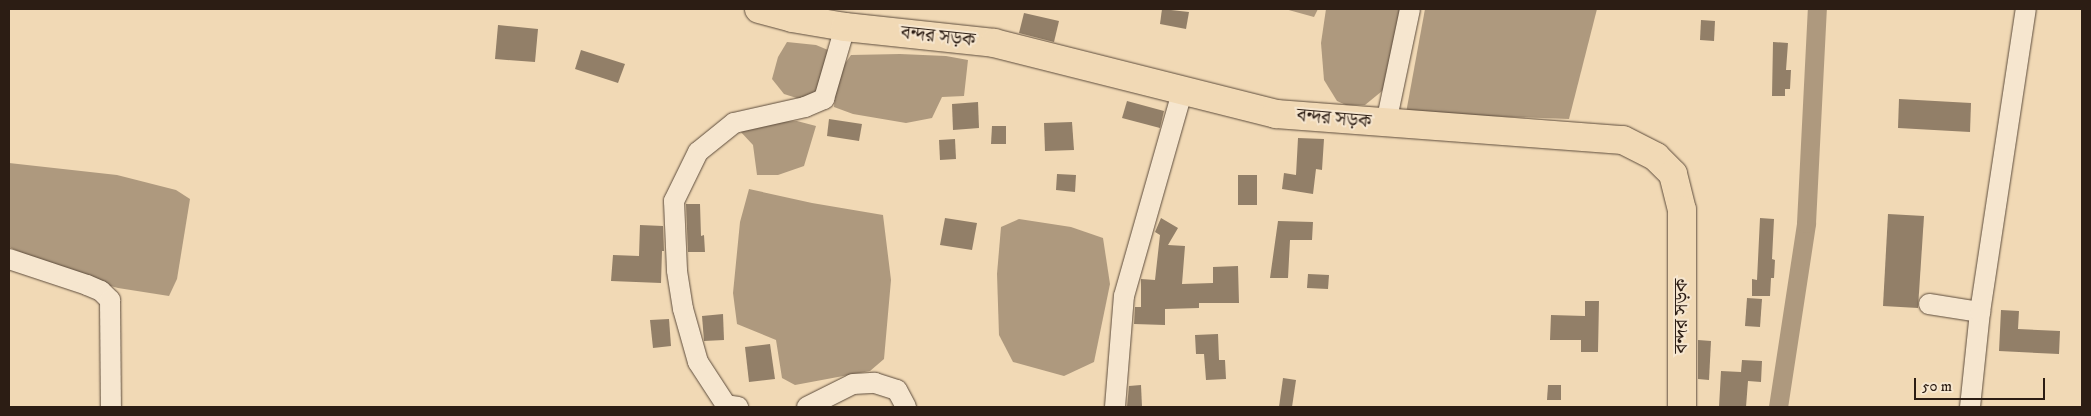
<!DOCTYPE html>
<meta charset="utf-8">
<style>
body{margin:0}
#map{position:relative;width:2091px;height:416px;overflow:hidden;background:#f1d9b5;font-family:"IM FELL DW Pica","Noto Serif Bengali",serif}
div>[style]{position:absolute}
.water>*{inset:0;background:#ae997e}
.canal>*{height:19px;margin:-9.5px;padding:0 9.5px;transform-origin:9.5px;border-radius:9.5px;background:#ae997e}
.building>*{inset:0;background:#927f68}
.roads{filter:drop-shadow(0 0 1px #5d4c3c) drop-shadow(0 0 1px #5d4c3c)}
.minor>*{height:20px;margin:-10px;padding:0 10px;transform-origin:10px;border-radius:10px;background:#f6e6cf}
.highway>*{height:28px;margin:-14px;padding:0 14px;transform-origin:14px;border-radius:14px;background:#f1d9b5}
span{translate:-50% -50%;white-space:nowrap;text-align:center;line-height:1.15;-webkit-text-stroke:4px #f6e6cf;paint-order:stroke}
.street-label{font-size:19px;color:#2c1d14}
.frame{position:absolute;inset:0;border:10px solid #2c1d14;pointer-events:none}
.scale{position:absolute;left:1914px;top:378px;width:131px;height:22px;box-sizing:border-box;border:2px solid #2c1d14;border-top:0;padding-left:6px;font-size:15px;line-height:18px;white-space:nowrap;color:#2c1d14;-webkit-text-stroke:4px #f6e6cf;paint-order:stroke}
</style>
<div id="map">
<div class="water">
<div style="clip-path:polygon(1285px 9px,1318px 9px,1314px 17px)"></div>
<div style="clip-path:polygon(1326px 9px,1403px 9px,1387px 87px,1365px 105px,1346px 105px,1337px 101px,1324px 80px,1321px 43px)"></div>
<div style="clip-path:polygon(1425px 9px,1597px 9px,1569px 119px,1406px 113px)"></div>
<div style="clip-path:polygon(787px 42px,816px 45px,828px 50px,816px 92px,803px 100px,784px 94px,772px 79px,778px 57px)"></div>
<div style="clip-path:polygon(900px 54px,946px 56px,968px 60px,964px 96px,942px 97px,932px 118px,906px 123px,853px 114px,834px 107px,837px 75px,851px 55px)"></div>
<div style="clip-path:polygon(797px 121px,816px 126px,804px 166px,778px 175px,757px 175px,753px 145px,739px 130px,758px 123px)"></div>
<div style="clip-path:polygon(9px 163px,117px 175px,176px 190px,190px 199px,177px 279px,169px 296px,118px 288px,71px 275px,9px 247px)"></div>
<div style="clip-path:polygon(749px 189px,812px 203px,883px 215px,891px 280px,884px 359px,870px 371px,795px 385px,782px 378px,776px 340px,737px 324px,733px 293px,740px 222px)"></div>
<div style="clip-path:polygon(1019px 219px,1071px 227px,1103px 238px,1110px 284px,1094px 362px,1064px 376px,1013px 362px,999px 335px,997px 274px,1001px 227px)"></div>
</div>
<div class="canal">
<div style="left:1778px;top:407px;width:186px;rotate:-81.3deg"></div>
<div style="left:1806px;top:223px;width:214px;rotate:-87.1deg"></div>
</div>
<div class="building">
<div style="clip-path:polygon(1162px 9px,1189px 12px,1186px 29px,1160px 24px)"></div>
<div style="clip-path:polygon(1024px 13px,1059px 21px,1054px 42px,1019px 33px)"></div>
<div style="clip-path:polygon(1701px 20px,1715px 21px,1714px 41px,1700px 40px)"></div>
<div style="clip-path:polygon(498px 25px,538px 29px,535px 62px,495px 59px)"></div>
<div style="clip-path:polygon(1773px 42px,1788px 43px,1786px 70px,1791px 70px,1790px 89px,1785px 89px,1785px 96px,1772px 96px)"></div>
<div style="clip-path:polygon(581px 50px,625px 64px,618px 83px,575px 69px)"></div>
<div style="clip-path:polygon(1899px 99px,1971px 103px,1970px 132px,1898px 128px)"></div>
<div style="clip-path:polygon(1127px 101px,1164px 111px,1160px 128px,1122px 118px)"></div>
<div style="clip-path:polygon(978px 102px,979px 128px,953px 130px,952px 104px)"></div>
<div style="clip-path:polygon(829px 119px,862px 124px,859px 141px,827px 136px)"></div>
<div style="clip-path:polygon(1072px 122px,1074px 150px,1045px 151px,1044px 123px)"></div>
<div style="clip-path:polygon(992px 126px,1006px 126px,1006px 144px,991px 144px)"></div>
<div style="clip-path:polygon(1298px 138px,1324px 139px,1322px 170px,1316px 169px,1313px 194px,1282px 189px,1284px 173px,1296px 175px)"></div>
<div style="clip-path:polygon(955px 139px,956px 159px,940px 160px,939px 140px)"></div>
<div style="clip-path:polygon(1057px 174px,1076px 175px,1075px 192px,1056px 190px)"></div>
<div style="clip-path:polygon(1238px 175px,1257px 175px,1257px 205px,1238px 205px)"></div>
<div style="clip-path:polygon(686px 204px,700px 204px,701px 236px,704px 235px,705px 252px,688px 252px)"></div>
<div style="clip-path:polygon(1888px 214px,1924px 216px,1918px 308px,1883px 306px)"></div>
<div style="clip-path:polygon(945px 218px,977px 223px,972px 250px,940px 245px)"></div>
<div style="clip-path:polygon(1161px 218px,1178px 228px,1168px 245px,1185px 246px,1182px 284px,1213px 283px,1213px 267px,1238px 266px,1239px 303px,1199px 303px,1199px 308px,1165px 309px,1165px 325px,1134px 324px,1135px 307px,1141px 307px,1141px 279px,1155px 280px,1160px 235px,1155px 232px)"></div>
<div style="clip-path:polygon(1760px 218px,1774px 219px,1772px 259px,1775px 260px,1774px 278px,1771px 278px,1770px 296px,1752px 296px,1752px 279px,1757px 280px)"></div>
<div style="clip-path:polygon(1278px 221px,1313px 222px,1312px 240px,1290px 240px,1288px 278px,1270px 278px)"></div>
<div style="clip-path:polygon(640px 225px,663px 226px,664px 251px,662px 251px,661px 283px,611px 281px,613px 255px,639px 256px)"></div>
<div style="clip-path:polygon(1308px 274px,1329px 275px,1328px 289px,1307px 288px)"></div>
<div style="clip-path:polygon(1747px 298px,1762px 299px,1760px 327px,1745px 326px)"></div>
<div style="clip-path:polygon(1585px 301px,1599px 301px,1598px 352px,1581px 352px,1581px 340px,1550px 340px,1551px 315px,1585px 316px)"></div>
<div style="clip-path:polygon(2001px 310px,2019px 311px,2018px 329px,2060px 331px,2059px 354px,1999px 351px)"></div>
<div style="clip-path:polygon(723px 314px,724px 340px,704px 341px,702px 316px)"></div>
<div style="clip-path:polygon(669px 319px,671px 346px,653px 348px,650px 320px)"></div>
<div style="clip-path:polygon(1218px 334px,1219px 360px,1225px 360px,1226px 379px,1206px 380px,1204px 354px,1196px 354px,1195px 335px)"></div>
<div style="clip-path:polygon(1698px 340px,1711px 341px,1709px 380px,1698px 379px)"></div>
<div style="clip-path:polygon(770px 344px,775px 379px,749px 382px,745px 347px)"></div>
<div style="clip-path:polygon(1742px 360px,1762px 361px,1761px 382px,1748px 381px,1746px 407px,1719px 407px,1721px 371px,1741px 372px)"></div>
<div style="clip-path:polygon(1283px 378px,1296px 380px,1292px 407px,1279px 407px)"></div>
<div style="clip-path:polygon(1141px 385px,1142px 407px,1127px 407px,1129px 386px)"></div>
<div style="clip-path:polygon(1548px 385px,1561px 385px,1561px 400px,1547px 400px)"></div>
</div>
<div class="roads">
<div class="minor">
<div style="left:1386px;top:123px;width:116px;rotate:-78.1deg"></div>
<div style="left:9px;top:259px;width:82px;rotate:18.4deg"></div>
<div style="left:87px;top:285px;width:15px;rotate:23deg"></div>
<div style="left:101px;top:291px;width:13px;rotate:45deg"></div>
<div style="left:110px;top:300px;width:107px;rotate:89.5deg"></div>
<div style="left:1929px;top:304px;width:52px;rotate:8.9deg"></div>
<div style="left:738px;top:407px;width:12px;rotate:-171deg"></div>
<div style="left:726px;top:405px;width:51px;rotate:-123.1deg"></div>
<div style="left:698px;top:362px;width:55px;rotate:-105.8deg"></div>
<div style="left:683px;top:309px;width:39px;rotate:-99deg"></div>
<div style="left:677px;top:270px;width:69px;rotate:-92.5deg"></div>
<div style="left:674px;top:201px;width:55px;rotate:-63.9deg"></div>
<div style="left:698px;top:152px;width:46px;rotate:-38.9deg"></div>
<div style="left:734px;top:123px;width:73px;rotate:-12.7deg"></div>
<div style="left:805px;top:107px;width:21px;rotate:-23deg"></div>
<div style="left:824px;top:99px;width:75px;rotate:-73.7deg"></div>
<div style="left:807px;top:407px;width:51px;rotate:-26.6deg"></div>
<div style="left:853px;top:384px;width:22px;rotate:-3deg"></div>
<div style="left:875px;top:383px;width:23px;rotate:18deg"></div>
<div style="left:897px;top:390px;width:19px;rotate:62deg"></div>
<div style="left:1115px;top:407px;width:111px;rotate:-85.4deg"></div>
<div style="left:1124px;top:296px;width:215px;rotate:-74.1deg"></div>
<div style="left:1970px;top:407px;width:96px;rotate:-84deg"></div>
<div style="left:1980px;top:312px;width:306px;rotate:-81.4deg"></div>
</div>
<div class="highway">
<div style="left:759px;top:9px;width:34px;rotate:15deg"></div>
<div style="left:792px;top:18px;width:54px;rotate:9.6deg"></div>
<div style="left:845px;top:27px;width:150px;rotate:6.1deg"></div>
<div style="left:994px;top:43px;width:291px;rotate:14.1deg"></div>
<div style="left:1276px;top:114px;width:348px;rotate:4.3deg"></div>
<div style="left:1623px;top:140px;width:37px;rotate:27deg"></div>
<div style="left:1656px;top:157px;width:24px;rotate:45deg"></div>
<div style="left:1673px;top:174px;width:37px;rotate:76deg"></div>
<div style="left:1682px;top:210px;width:197px;rotate:90deg"></div>
</div>
</div>
<div class="street-label">
<span style="left:938px;top:37px;rotate:6deg">বন্দর সড়ক</span>
<span style="left:1334px;top:119px;rotate:5deg">বন্দর সড়ক</span>
<span style="left:1682px;top:316px;rotate:-90deg">বন্দর সড়ক</span>
</div>
<div class="frame"></div>
<div class="scale">50 m</div>
</div>
